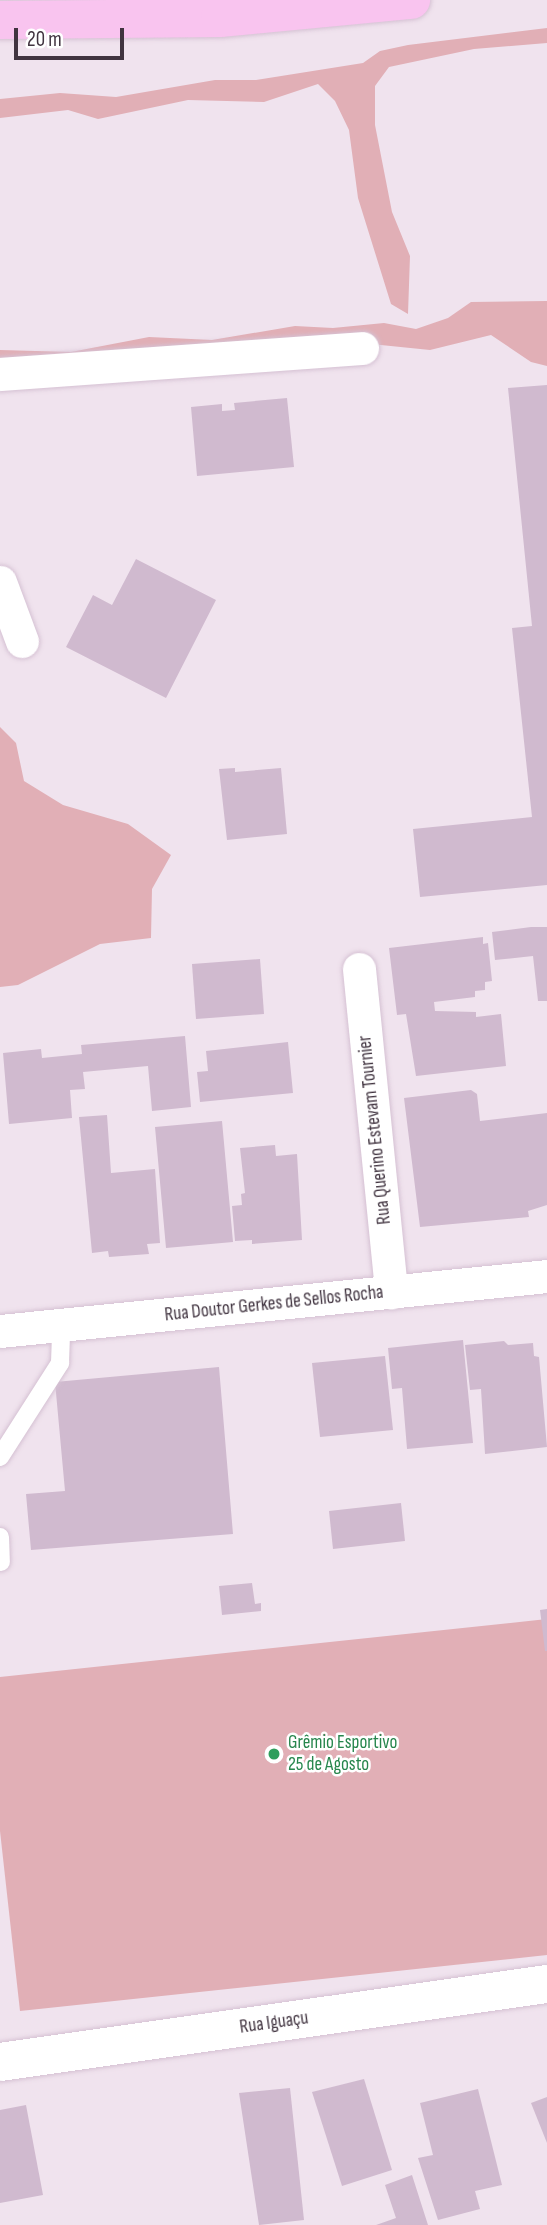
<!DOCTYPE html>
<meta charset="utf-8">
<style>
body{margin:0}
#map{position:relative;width:547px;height:2225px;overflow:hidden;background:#f0e3ee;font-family:"Sofia Sans Condensed",sans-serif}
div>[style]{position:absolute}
.green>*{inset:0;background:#e1afb6}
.building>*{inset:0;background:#d0bacf}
.roads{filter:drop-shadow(0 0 2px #d5c1d3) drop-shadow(0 0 2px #d5c1d3)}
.service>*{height:18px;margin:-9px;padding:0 9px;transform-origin:9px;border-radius:9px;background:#fff}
.minor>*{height:33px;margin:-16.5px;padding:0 16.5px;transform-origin:16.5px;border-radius:16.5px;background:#fff}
.tertiary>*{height:38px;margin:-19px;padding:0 19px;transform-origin:19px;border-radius:19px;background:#fff}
.secondary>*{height:38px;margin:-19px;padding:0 19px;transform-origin:19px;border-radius:19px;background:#f9c4ef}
.dots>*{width:19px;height:19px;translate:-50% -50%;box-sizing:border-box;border:4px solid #fff;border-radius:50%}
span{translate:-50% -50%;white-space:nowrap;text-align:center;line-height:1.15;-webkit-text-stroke:5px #fff;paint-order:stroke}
.street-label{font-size:19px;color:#413440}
.leisure-label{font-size:19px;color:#27864d}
.left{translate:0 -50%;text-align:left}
.scale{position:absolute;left:14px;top:28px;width:110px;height:32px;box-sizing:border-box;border:4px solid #413440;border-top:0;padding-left:9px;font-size:21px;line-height:24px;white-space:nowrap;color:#413440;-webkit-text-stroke:5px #fff;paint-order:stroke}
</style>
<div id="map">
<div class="green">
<div style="clip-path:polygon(547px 28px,547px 43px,474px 49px,389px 67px,375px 86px,375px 125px,392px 212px,410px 256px,408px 314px,391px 304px,358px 198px,349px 130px,335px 101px,318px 84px,264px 102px,188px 100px,98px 119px,68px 110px,0 118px,0 99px,60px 93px,116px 97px,215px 80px,256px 80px,363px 63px,380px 51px,408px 45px)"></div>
<div style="clip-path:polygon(547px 301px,547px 366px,531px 362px,491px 335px,430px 350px,371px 344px,0 372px,0 350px,71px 352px,149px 337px,212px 340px,295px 326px,333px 328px,384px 323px,416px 329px,448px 318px,471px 302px)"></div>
<div style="clip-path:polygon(0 727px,16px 743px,24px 781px,63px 805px,128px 824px,171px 855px,152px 889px,151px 938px,100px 944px,18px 985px,0 987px)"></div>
<div style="clip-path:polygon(547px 1619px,547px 1955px,20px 2011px,0 1831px,0 1677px)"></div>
</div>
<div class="building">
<div style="clip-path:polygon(547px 385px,547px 885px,420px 897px,413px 829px,532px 817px,512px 628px,532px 626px,508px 388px)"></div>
<div style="clip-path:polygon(287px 398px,294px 467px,197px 476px,191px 407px,222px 404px,222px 411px,235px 410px,234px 403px)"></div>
<div style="clip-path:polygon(136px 559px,216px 600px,166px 698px,66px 647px,93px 595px,112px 605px)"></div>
<div style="clip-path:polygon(235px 768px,235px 772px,281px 768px,287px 834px,227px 840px,219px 769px)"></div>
<div style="clip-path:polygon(531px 927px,547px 927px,547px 1001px,538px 1001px,533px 956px,495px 960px,492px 932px)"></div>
<div style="clip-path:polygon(483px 937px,483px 944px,488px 943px,492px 981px,485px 982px,485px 990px,475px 991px,475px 997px,434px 1002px,435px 1011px,476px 1012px,476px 1017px,501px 1014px,506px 1066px,416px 1076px,406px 1014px,397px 1015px,389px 948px)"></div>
<div style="clip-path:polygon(260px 959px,264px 1014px,196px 1019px,192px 964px)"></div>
<div style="clip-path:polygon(185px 1036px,191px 1107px,152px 1111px,148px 1066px,83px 1072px,85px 1089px,70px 1090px,72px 1118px,9px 1124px,3px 1053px,41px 1049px,42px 1058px,82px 1054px,81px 1045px)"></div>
<div style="clip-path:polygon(288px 1042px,293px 1093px,200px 1102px,197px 1072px,208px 1071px,206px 1051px)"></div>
<div style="clip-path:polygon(471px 1090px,477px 1094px,480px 1121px,547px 1113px,547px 1205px,528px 1211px,529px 1217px,420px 1227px,404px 1098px)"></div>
<div style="clip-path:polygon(107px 1115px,111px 1173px,155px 1169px,160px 1243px,147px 1244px,149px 1254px,109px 1257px,108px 1251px,92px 1253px,79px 1117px)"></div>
<div style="clip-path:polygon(222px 1121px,233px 1242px,166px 1248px,155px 1127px)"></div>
<div style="clip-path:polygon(275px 1145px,276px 1156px,297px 1154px,302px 1240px,252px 1244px,252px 1240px,235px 1241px,232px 1206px,242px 1205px,241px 1194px,245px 1193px,240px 1148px)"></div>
<div style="clip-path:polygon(463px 1340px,473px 1443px,407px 1449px,402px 1388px,392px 1389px,388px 1348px)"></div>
<div style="clip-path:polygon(504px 1341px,508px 1345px,533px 1343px,534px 1356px,539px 1357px,547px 1447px,485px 1454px,481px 1389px,470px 1390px,465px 1345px)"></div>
<div style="clip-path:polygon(385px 1356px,393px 1430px,320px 1437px,312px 1363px)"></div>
<div style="clip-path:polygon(219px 1367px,233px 1534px,31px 1550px,26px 1494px,65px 1491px,55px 1382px)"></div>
<div style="clip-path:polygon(401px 1503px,405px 1541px,333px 1549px,329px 1511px)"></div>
<div style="clip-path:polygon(252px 1583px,255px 1604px,261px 1603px,261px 1611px,222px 1615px,219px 1586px)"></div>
<div style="clip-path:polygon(547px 1609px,547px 1651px,545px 1651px,540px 1610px)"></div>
<div style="clip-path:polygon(364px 2079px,392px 2170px,342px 2186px,312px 2092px)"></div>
<div style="clip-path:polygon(290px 2088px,304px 2220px,259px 2225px,239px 2093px)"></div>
<div style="clip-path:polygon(478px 2089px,502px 2185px,475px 2191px,480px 2209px,438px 2220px,418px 2158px,433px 2155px,420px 2103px)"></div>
<div style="clip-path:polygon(547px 2097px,547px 2143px,531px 2103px)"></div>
<div style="clip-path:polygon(26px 2105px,43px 2195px,0 2203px,0 2110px)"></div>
<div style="clip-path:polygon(412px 2175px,428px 2225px,376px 2225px,396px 2218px,385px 2185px)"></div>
</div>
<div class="roads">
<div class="service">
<div style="left:0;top:1457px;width:112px;rotate:-57.4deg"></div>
<div style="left:60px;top:1363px;width:38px;rotate:-88deg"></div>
<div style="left:0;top:1537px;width:25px;rotate:88deg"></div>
</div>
<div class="minor">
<div style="left:0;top:374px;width:363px;rotate:-4.1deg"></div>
<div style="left:0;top:582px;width:63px;rotate:69.6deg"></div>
<div style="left:359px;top:969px;width:325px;rotate:84.3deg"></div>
<div style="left:0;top:1331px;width:550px;rotate:-5.74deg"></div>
</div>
<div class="tertiary">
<div style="left:0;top:2062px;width:553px;rotate:-8.12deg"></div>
</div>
<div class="secondary">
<div style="left:0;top:20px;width:220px;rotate:-0.5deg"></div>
<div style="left:220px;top:18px;width:192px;rotate:-5.4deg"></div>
</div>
</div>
<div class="dots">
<div style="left:274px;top:1754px;background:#2e9e5b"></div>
</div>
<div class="street-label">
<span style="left:375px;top:1130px;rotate:-96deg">Rua Querino Estevam Tournier</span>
<span style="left:274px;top:1304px;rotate:-6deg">Rua Doutor Gerkes de Sellos Rocha</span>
<span style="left:274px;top:2023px;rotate:-8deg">Rua Iguaçu</span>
</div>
<div class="leisure-label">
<span class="left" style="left:288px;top:1754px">Grêmio Esportivo<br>25 de Agosto</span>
</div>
<div class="scale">20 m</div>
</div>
